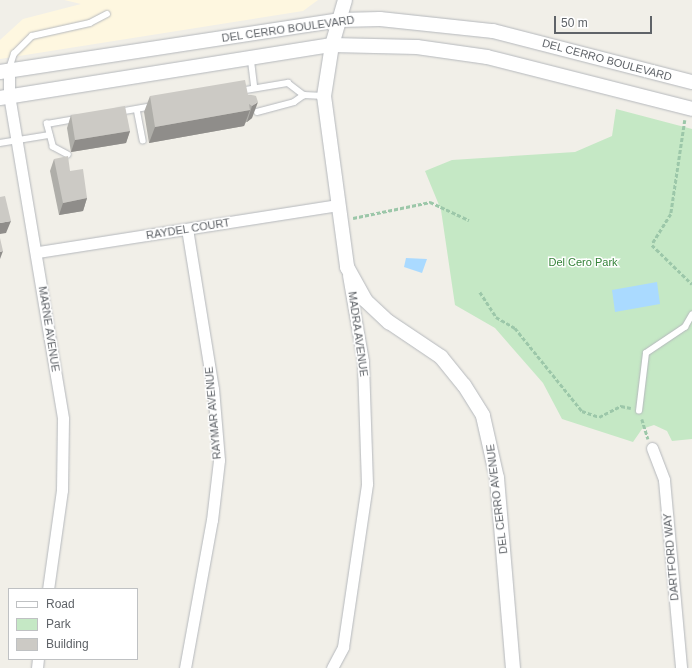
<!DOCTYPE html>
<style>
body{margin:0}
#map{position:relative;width:692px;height:668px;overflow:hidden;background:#f1efe8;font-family:Arial,sans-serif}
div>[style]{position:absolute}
.commercial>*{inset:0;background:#fef7e0}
.green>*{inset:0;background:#c5e8c5}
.water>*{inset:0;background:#aadaff}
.path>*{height:2.5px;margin-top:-1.25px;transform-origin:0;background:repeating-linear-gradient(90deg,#9cc7a9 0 4px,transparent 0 6px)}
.roads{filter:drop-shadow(0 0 1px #b5b8bc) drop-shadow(0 0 1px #b5b8bc)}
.service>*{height:5.5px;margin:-2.75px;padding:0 2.75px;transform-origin:2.75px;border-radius:2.75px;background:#fff}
.minor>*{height:11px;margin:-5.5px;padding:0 5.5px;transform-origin:5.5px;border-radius:5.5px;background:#fff}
.tertiary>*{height:14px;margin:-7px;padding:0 7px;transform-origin:7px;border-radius:7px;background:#fff}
.wall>*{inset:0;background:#afaea9}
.shaded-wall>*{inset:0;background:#8f8d8a}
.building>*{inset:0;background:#cccac5}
span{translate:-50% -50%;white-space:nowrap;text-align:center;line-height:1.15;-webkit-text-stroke:3px #fff;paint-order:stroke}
.street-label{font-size:11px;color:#5f6368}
.park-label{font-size:11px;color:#348238}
.legend{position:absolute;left:8px;top:588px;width:130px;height:72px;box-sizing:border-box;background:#fff;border:1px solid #bfc1c3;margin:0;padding:5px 7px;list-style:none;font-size:12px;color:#5f6368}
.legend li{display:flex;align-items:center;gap:8px;height:20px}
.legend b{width:20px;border:1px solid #bfc1c3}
.scale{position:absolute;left:554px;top:16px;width:98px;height:18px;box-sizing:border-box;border:2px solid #5f6368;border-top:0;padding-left:5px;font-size:12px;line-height:14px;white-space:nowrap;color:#5f6368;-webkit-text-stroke:3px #fff;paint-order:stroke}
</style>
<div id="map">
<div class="commercial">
<div style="clip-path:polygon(64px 0,318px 0,303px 11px,0 59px,0 40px,23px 19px,81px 4px)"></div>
</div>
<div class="green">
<div style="clip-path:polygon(616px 109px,692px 129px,692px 439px,672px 441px,667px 431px,654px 425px,642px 429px,633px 442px,562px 419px,543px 383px,495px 328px,455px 305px,441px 210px,425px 171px,452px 160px,575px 152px,612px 136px)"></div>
</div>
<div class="water">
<div style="clip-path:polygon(406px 258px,427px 259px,422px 273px,404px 267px)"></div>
<div style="clip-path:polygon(657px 282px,660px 304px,615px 312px,612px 290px)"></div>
</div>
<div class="path">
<div style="left:685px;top:120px;width:95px;rotate:98.5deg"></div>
<div style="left:671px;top:214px;width:36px;rotate:122deg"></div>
<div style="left:652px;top:245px;width:56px;rotate:44.3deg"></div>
<div style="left:353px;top:218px;width:79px;rotate:-11.7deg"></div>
<div style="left:430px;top:202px;width:43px;rotate:24.8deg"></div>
<div style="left:480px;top:292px;width:30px;rotate:57deg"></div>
<div style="left:496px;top:317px;width:22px;rotate:30deg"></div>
<div style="left:515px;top:328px;width:107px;rotate:51.1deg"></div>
<div style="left:582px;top:411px;width:18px;rotate:19deg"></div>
<div style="left:599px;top:417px;width:25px;rotate:-27deg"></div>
<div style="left:621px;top:406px;width:10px;rotate:11deg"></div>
<div style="left:642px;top:419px;width:21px;rotate:73deg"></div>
</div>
<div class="roads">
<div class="service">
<div style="left:251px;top:57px;width:31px;rotate:83deg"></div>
<div style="left:9px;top:69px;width:16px;rotate:-72deg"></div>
<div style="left:14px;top:54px;width:25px;rotate:-45deg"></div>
<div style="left:32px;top:36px;width:59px;rotate:-12.6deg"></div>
<div style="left:90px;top:23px;width:19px;rotate:-28deg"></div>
<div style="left:240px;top:91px;width:49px;rotate:-9.5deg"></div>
<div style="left:288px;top:83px;width:20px;rotate:37deg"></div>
<div style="left:304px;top:95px;width:20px;rotate:3deg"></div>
<div style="left:137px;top:109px;width:32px;rotate:79deg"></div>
<div style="left:119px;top:112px;width:34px;rotate:-10deg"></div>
<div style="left:257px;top:112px;width:38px;rotate:-15deg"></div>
<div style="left:294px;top:102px;width:12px;rotate:-35deg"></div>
<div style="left:0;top:143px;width:50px;rotate:-9.3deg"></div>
<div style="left:68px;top:155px;width:17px;rotate:-152deg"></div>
<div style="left:53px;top:147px;width:24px;rotate:-105deg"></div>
<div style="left:47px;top:124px;width:29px;rotate:-10deg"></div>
<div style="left:639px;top:411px;width:58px;rotate:-83.1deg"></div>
<div style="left:646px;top:353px;width:47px;rotate:-33.7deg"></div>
<div style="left:685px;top:327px;width:14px;rotate:-60deg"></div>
</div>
<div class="minor">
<div style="left:9px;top:70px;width:25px;rotate:90deg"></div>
<div style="left:9px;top:95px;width:328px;rotate:80.5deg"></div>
<div style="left:63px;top:419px;width:71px;rotate:90.8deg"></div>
<div style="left:62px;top:490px;width:100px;rotate:98deg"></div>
<div style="left:38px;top:252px;width:303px;rotate:-8.9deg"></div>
<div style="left:652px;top:448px;width:34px;rotate:69deg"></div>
<div style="left:664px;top:480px;width:189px;rotate:84.8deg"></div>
<div style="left:37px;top:668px;width:9px;rotate:-84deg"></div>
<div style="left:185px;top:668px;width:150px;rotate:-79.7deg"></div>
<div style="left:212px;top:520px;width:60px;rotate:-83.3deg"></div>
<div style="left:219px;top:460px;width:71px;rotate:-94.8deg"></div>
<div style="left:213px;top:389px;width:162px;rotate:-99.2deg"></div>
<div style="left:332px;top:668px;width:24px;rotate:-62deg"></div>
<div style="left:343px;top:647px;width:165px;rotate:-81.6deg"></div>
<div style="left:367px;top:484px;width:123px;rotate:-91.9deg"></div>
<div style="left:363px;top:361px;width:87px;rotate:-99.9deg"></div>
</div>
<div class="tertiary">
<div style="left:345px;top:0;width:47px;rotate:106.1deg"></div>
<div style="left:332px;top:45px;width:52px;rotate:98.9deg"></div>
<div style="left:324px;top:96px;width:173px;rotate:82.3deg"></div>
<div style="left:347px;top:267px;width:38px;rotate:61deg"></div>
<div style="left:365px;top:300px;width:33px;rotate:43deg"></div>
<div style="left:389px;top:322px;width:63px;rotate:33.9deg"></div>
<div style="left:441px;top:357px;width:36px;rotate:51deg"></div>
<div style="left:464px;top:385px;width:36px;rotate:58deg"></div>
<div style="left:483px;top:416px;width:64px;rotate:77.3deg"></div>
<div style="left:497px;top:478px;width:191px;rotate:85.2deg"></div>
<div style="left:0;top:72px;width:343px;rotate:-8.7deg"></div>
<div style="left:339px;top:20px;width:41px;rotate:-1.4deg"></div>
<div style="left:380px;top:19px;width:114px;rotate:6.1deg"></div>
<div style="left:493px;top:31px;width:205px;rotate:14.4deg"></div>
<div style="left:0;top:98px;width:336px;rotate:-9.1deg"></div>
<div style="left:332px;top:45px;width:85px;rotate:1.3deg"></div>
<div style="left:417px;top:47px;width:71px;rotate:8.1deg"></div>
<div style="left:487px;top:57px;width:211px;rotate:14.2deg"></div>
</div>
</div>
<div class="wall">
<div style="clip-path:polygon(248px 95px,256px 96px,252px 118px,247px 122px,246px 122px,244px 126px,149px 143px,144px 112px,150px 96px)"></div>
<div style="clip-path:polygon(71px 115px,130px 131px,126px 143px,71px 152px,67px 128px)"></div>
<div style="clip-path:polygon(54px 159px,70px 171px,87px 198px,83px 211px,59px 215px,50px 171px)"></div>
</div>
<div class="shaded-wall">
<div style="clip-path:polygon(258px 102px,252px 118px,247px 122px,252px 106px)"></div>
<div style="clip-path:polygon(250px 110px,244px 126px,149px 143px,155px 127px)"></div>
<div style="clip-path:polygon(130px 131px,126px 143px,71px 152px,75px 140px)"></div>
<div style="clip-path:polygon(87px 198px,83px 211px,59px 215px,63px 203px)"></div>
<div style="clip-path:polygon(11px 221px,6px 233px,0 234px,0 223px)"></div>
<div style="clip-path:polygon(3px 251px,0 259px,0 252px)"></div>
</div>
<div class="building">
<div style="clip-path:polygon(245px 80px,248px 95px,256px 96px,258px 102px,252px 106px,249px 104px,250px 110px,155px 127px,150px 96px)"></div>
<div style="clip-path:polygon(125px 106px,130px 131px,75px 140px,71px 115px)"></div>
<div style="clip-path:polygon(68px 156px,70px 171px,83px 169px,87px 198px,63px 203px,54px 159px)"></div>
<div style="clip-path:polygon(5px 196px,11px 221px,0 223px,0 197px)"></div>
<div style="clip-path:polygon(0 238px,3px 251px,0 252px)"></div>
</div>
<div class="street-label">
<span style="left:288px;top:29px;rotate:-8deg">DEL CERRO BOULEVARD</span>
<span style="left:607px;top:60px;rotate:15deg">DEL CERRO BOULEVARD</span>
<span style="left:188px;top:229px;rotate:-9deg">RAYDEL COURT</span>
<span style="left:49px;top:329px;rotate:81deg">MARNE AVENUE</span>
<span style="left:358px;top:334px;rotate:82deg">MADRA AVENUE</span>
<span style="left:213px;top:413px;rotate:-95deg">RAYMAR AVENUE</span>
<span style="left:497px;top:499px;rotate:-97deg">DEL CERRO AVENUE</span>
<span style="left:671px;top:557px;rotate:-95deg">DARTFORD WAY</span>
</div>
<div class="park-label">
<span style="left:583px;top:262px">Del Cero Park</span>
</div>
<ul class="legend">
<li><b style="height:5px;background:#fff"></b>Road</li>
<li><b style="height:11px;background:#c5e8c5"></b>Park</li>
<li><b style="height:11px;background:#cccac5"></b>Building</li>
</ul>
<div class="scale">50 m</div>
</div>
